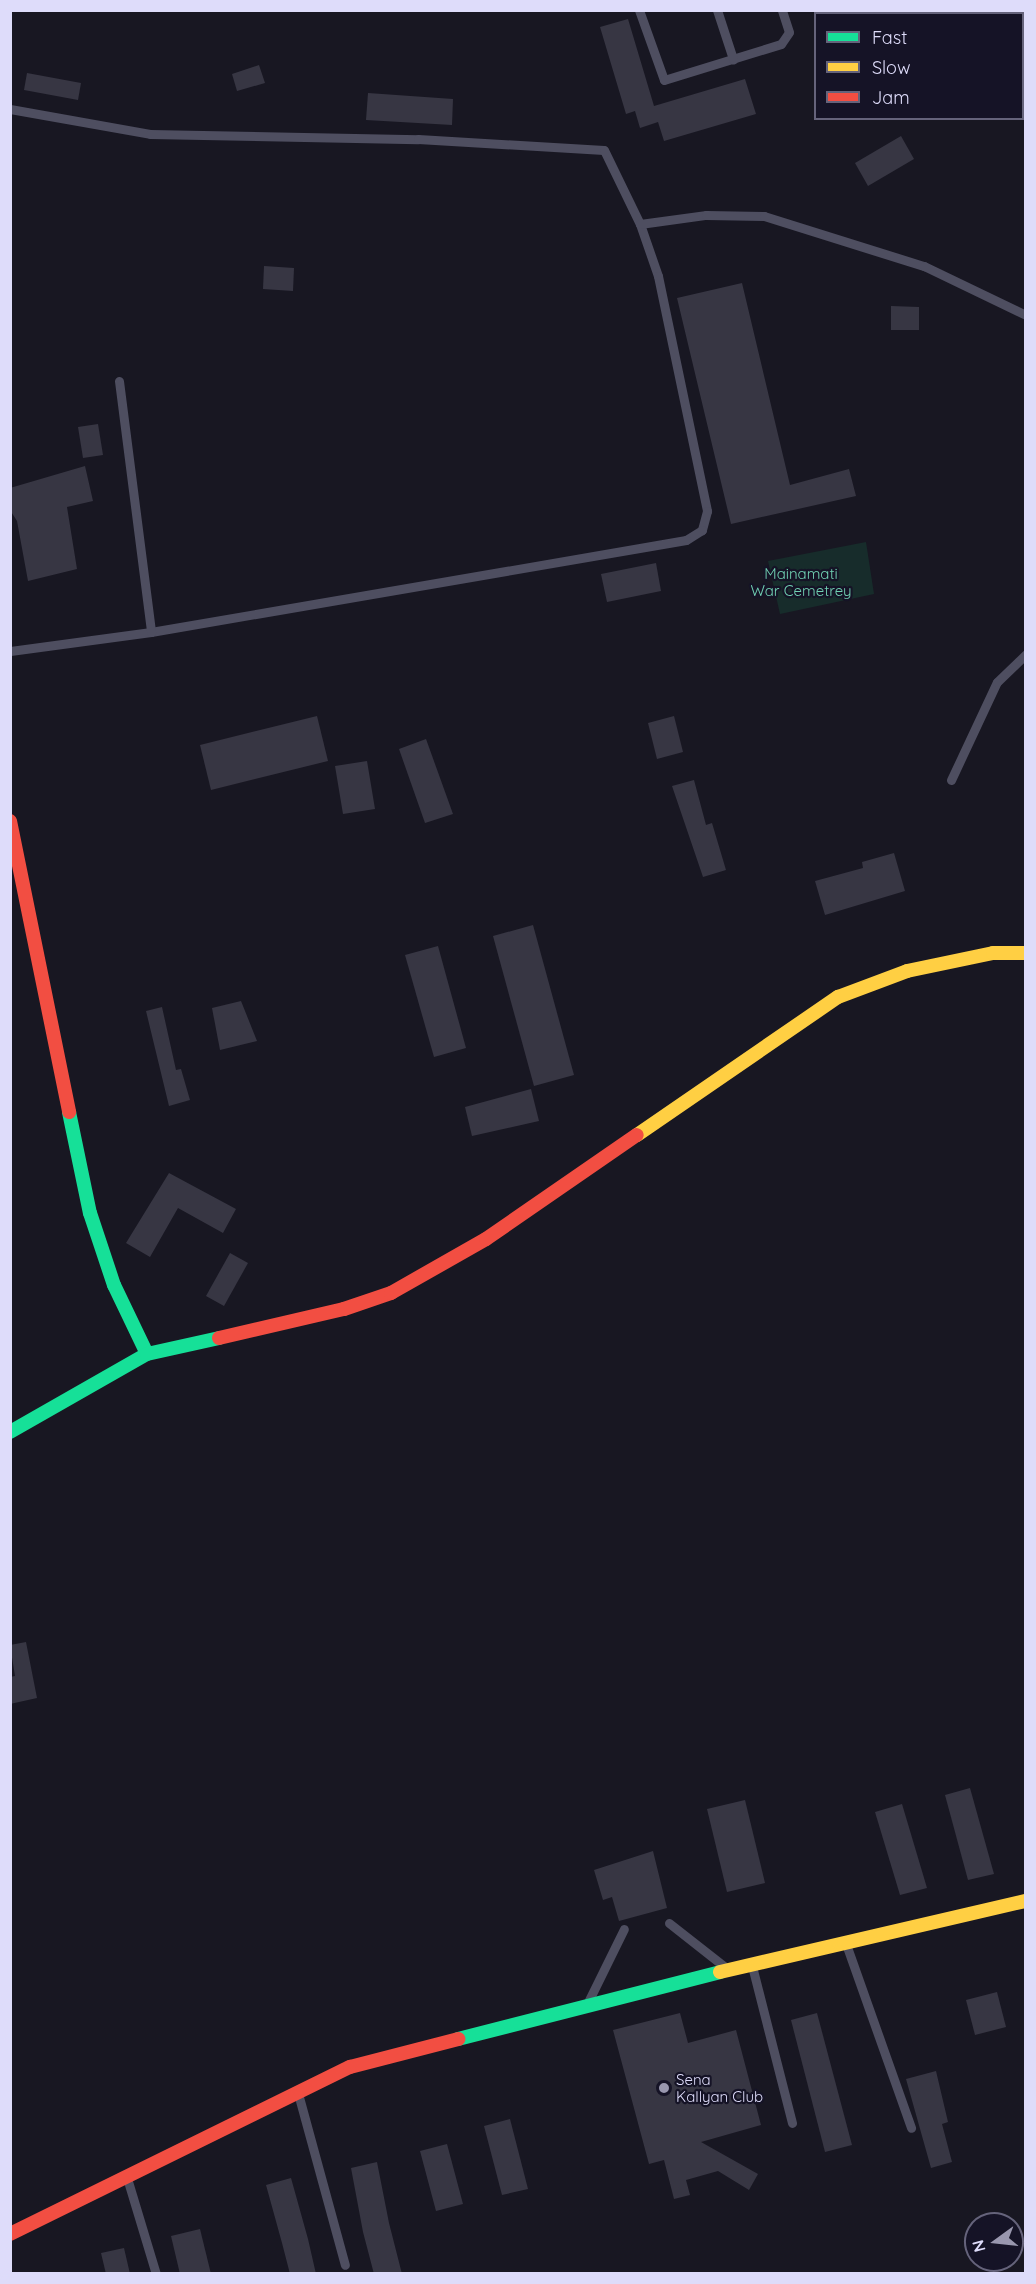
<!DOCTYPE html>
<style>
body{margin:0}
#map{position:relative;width:1036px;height:2284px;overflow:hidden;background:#181722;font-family:Quicksand,sans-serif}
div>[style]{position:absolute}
.green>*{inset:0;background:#172c2b}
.building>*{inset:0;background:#373643}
.lane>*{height:9px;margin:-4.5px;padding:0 4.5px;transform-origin:4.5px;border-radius:4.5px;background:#4e4e60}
.fast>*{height:14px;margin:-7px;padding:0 7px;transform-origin:7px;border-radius:7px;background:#16e098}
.slow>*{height:14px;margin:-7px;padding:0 7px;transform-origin:7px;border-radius:7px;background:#ffcf43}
.jam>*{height:14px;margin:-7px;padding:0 7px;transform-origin:7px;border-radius:7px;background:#f24e42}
.dots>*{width:16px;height:16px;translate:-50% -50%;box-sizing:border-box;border:3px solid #151326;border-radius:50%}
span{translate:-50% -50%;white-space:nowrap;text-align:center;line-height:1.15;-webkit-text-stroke:4.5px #151326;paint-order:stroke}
.park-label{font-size:15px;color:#71d1b3}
.poi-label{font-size:15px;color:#dedcfa}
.left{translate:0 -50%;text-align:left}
.frame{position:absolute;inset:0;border:12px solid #dedcfa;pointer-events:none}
.legend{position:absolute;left:814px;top:12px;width:210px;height:108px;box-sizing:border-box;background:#151326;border:2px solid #65637b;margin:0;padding:8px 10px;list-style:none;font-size:18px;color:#dedcfa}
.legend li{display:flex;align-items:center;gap:12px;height:30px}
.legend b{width:30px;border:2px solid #65637b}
.north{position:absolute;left:964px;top:2212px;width:60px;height:60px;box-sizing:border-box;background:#151326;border:2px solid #65637b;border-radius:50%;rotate:255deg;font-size:16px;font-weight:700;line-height:24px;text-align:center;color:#dedcfa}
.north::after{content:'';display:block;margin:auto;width:21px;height:27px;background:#9997ae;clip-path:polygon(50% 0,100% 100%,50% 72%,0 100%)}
</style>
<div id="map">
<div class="green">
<div style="clip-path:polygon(866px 542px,874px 594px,780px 614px,768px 561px)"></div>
</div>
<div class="building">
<div style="clip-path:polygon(628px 19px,654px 106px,745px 79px,756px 114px,664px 141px,658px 122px,640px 128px,635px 111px,626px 114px,600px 27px)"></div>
<div style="clip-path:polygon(259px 65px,265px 83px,237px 91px,232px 74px)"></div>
<div style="clip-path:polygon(27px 73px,81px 83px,78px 100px,24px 90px)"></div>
<div style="clip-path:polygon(368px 93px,453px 99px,452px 125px,366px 120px)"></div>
<div style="clip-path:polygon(901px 136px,914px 159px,868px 186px,855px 163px)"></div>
<div style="clip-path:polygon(264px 266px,294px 268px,293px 291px,263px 289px)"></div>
<div style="clip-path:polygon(742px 283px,790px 485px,849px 469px,856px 496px,731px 524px,677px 298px)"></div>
<div style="clip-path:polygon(891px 306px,919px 307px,919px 330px,891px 330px)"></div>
<div style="clip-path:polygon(98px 424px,103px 455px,83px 458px,78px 427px)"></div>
<div style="clip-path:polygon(85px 466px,93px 501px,67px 507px,77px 569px,28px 581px,17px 521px,10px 510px,10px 488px)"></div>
<div style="clip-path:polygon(656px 563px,661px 591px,607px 602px,601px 574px)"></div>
<div style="clip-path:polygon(317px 716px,328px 761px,211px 790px,200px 745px)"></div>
<div style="clip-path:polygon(674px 716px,683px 752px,657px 759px,648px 723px)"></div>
<div style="clip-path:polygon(426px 739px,453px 814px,425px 823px,399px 749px)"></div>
<div style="clip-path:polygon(367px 761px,375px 809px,343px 814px,335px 766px)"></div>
<div style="clip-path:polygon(694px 780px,706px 825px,712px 823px,726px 870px,703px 877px,672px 786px)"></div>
<div style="clip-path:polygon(894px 853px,905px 891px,825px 915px,815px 881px,863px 868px,862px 862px)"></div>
<div style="clip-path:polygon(533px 925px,574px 1075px,534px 1086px,493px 936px)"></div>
<div style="clip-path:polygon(438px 946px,466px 1048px,434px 1057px,405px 955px)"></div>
<div style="clip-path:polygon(241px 1001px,257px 1041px,220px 1050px,212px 1008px)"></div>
<div style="clip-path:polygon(162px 1007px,176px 1070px,181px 1069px,190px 1100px,169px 1106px,146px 1011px)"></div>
<div style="clip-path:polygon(531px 1089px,539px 1121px,472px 1136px,465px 1107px)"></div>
<div style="clip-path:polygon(169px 1173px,236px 1209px,223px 1233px,178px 1208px,150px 1257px,126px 1243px)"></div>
<div style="clip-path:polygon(230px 1253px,248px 1263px,224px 1306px,206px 1296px)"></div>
<div style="clip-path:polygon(26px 1642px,37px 1698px,10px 1704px,10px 1677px,15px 1676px,10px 1645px)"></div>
<div style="clip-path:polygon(970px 1788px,994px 1874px,968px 1880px,945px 1795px)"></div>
<div style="clip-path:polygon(745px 1800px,765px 1883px,727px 1892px,707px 1809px)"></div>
<div style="clip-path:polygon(902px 1804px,927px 1888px,900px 1895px,875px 1812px)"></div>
<div style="clip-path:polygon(653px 1851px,667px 1908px,619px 1921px,612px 1897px,603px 1900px,594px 1870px)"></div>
<div style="clip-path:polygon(997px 1992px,1006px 2027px,975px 2035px,966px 2000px)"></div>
<div style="clip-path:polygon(680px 2013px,688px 2043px,736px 2030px,761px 2125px,701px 2142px,758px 2174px,749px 2190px,718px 2171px,686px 2180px,690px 2195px,674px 2199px,664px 2160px,649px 2164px,613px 2030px)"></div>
<div style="clip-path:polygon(817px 2013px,852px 2145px,825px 2152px,791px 2020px)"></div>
<div style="clip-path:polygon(936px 2071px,948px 2122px,942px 2124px,952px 2162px,931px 2168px,906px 2079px)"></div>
<div style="clip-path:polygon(510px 2119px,528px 2189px,502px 2195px,484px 2126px)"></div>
<div style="clip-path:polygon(447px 2144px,463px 2204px,436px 2211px,420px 2151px)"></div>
<div style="clip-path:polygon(377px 2162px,389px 2223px,402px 2274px,374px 2274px,363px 2232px,351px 2168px)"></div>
<div style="clip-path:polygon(291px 2178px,308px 2239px,316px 2274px,290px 2274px,282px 2243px,266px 2185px)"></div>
<div style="clip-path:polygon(200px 2229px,211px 2274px,180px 2274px,171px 2236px)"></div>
<div style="clip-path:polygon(124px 2248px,130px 2274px,106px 2274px,101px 2253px)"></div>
</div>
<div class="lane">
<div style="left:639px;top:10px;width:74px;rotate:70.3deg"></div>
<div style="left:664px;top:80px;width:122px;rotate:-17.1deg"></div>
<div style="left:781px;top:44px;width:14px;rotate:-56deg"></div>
<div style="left:789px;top:32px;width:23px;rotate:-108deg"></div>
<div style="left:717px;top:10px;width:52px;rotate:71.9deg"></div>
<div style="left:10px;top:109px;width:142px;rotate:10.1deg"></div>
<div style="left:150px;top:134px;width:268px;rotate:1.1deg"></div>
<div style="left:418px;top:139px;width:186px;rotate:3.4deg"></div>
<div style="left:604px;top:150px;width:82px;rotate:64.1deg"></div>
<div style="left:640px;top:224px;width:55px;rotate:70.9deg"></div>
<div style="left:658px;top:276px;width:240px;rotate:78.2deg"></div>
<div style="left:707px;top:511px;width:20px;rotate:105deg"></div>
<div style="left:702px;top:530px;width:19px;rotate:148deg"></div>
<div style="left:686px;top:540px;width:543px;rotate:170.24deg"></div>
<div style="left:151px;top:632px;width:142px;rotate:172.3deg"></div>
<div style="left:640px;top:224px;width:67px;rotate:-7.8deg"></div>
<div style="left:706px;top:215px;width:58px;rotate:1deg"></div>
<div style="left:764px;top:216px;width:168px;rotate:17.4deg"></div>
<div style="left:924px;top:266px;width:113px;rotate:25.7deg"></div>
<div style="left:119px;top:381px;width:253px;rotate:82.7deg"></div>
<div style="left:951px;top:780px;width:108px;rotate:-64.9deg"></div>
<div style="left:997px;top:682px;width:40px;rotate:-44deg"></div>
<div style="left:669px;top:1923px;width:71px;rotate:38.2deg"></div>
<div style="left:846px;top:1944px;width:195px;rotate:70.5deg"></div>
<div style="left:752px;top:1966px;width:162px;rotate:75.7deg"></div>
<div style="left:589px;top:2000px;width:79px;rotate:-63.8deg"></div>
<div style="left:299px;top:2097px;width:174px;rotate:74.7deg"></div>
<div style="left:127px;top:2178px;width:100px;rotate:73.2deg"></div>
</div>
<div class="fast">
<div style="left:69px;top:1112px;width:103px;rotate:78.3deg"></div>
<div style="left:90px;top:1213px;width:76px;rotate:71.6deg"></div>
<div style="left:114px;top:1285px;width:76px;rotate:64.4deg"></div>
<div style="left:10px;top:1432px;width:158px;rotate:-29.7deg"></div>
<div style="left:147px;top:1354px;width:74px;rotate:-12.5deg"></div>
<div style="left:458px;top:2039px;width:270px;rotate:-14.3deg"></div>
</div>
<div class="slow">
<div style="left:637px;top:1135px;width:244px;rotate:-34.5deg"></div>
<div style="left:838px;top:997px;width:74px;rotate:-20.6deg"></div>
<div style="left:907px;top:971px;width:88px;rotate:-11.8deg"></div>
<div style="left:993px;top:953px;width:33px"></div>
<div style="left:720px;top:1972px;width:314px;rotate:-13.1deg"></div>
</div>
<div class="jam">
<div style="left:10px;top:821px;width:297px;rotate:78.5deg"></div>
<div style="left:219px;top:1338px;width:128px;rotate:-13.1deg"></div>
<div style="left:344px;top:1309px;width:50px;rotate:-18.8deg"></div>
<div style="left:391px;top:1293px;width:109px;rotate:-29.6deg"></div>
<div style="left:486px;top:1239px;width:183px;rotate:-34.6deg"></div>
<div style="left:10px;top:2234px;width:379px;rotate:-26.2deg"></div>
<div style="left:350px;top:2067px;width:112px;rotate:-14.5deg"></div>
</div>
<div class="dots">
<div style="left:664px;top:2088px;background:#9997ae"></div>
</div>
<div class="park-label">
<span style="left:801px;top:582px">Mainamati<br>War Cemetrey</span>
</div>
<div class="poi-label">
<span class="left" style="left:676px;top:2088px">Sena<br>Kallyan Club</span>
</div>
<div class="frame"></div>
<ul class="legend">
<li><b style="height:8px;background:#16e098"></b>Fast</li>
<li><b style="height:8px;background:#ffcf43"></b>Slow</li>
<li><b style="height:8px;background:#f24e42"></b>Jam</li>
</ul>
<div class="north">N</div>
</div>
